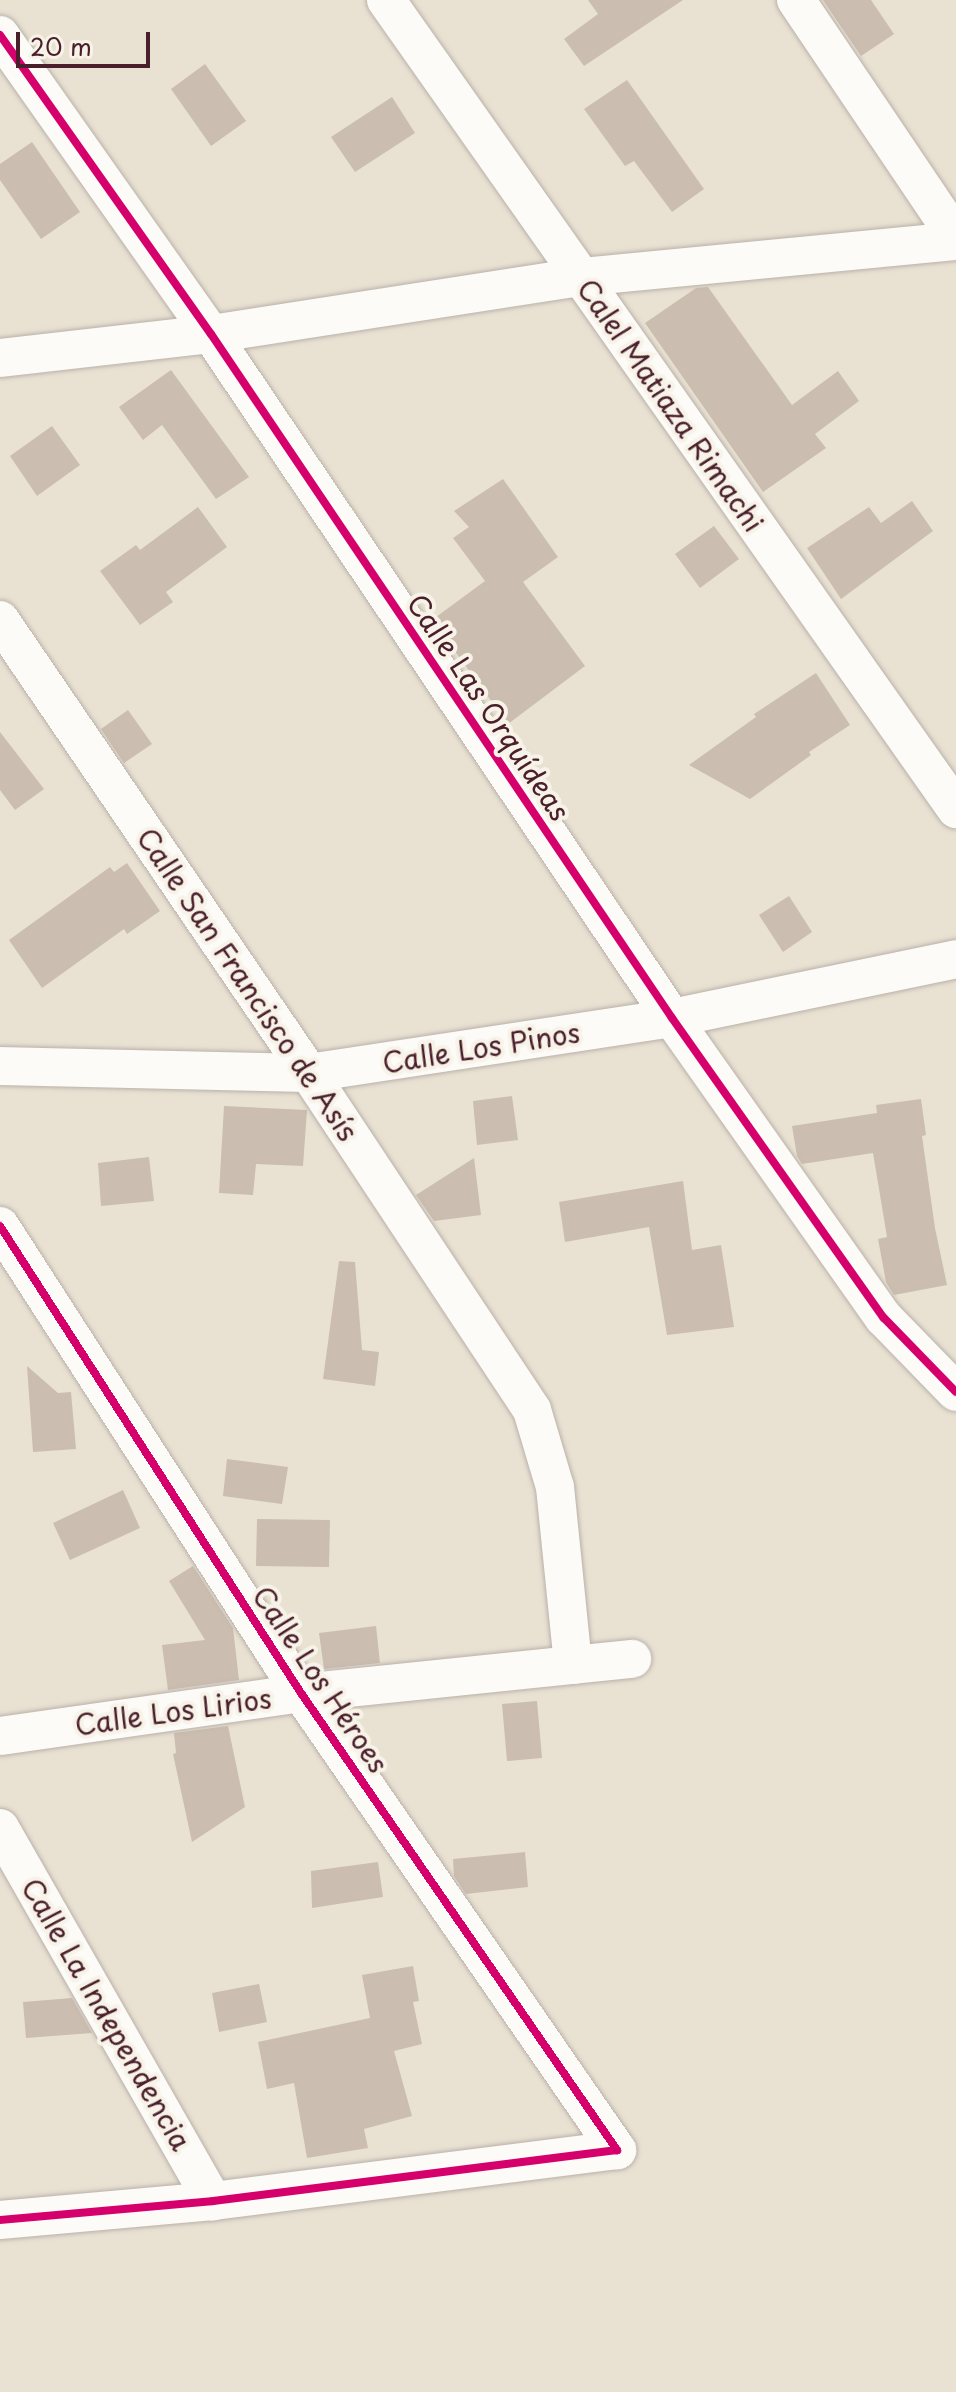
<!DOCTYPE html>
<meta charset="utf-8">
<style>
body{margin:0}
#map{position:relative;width:956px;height:2392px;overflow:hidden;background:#e9e2d3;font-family:"Playpen Sans",sans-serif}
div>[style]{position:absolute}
.building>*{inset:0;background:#cbbdb0}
.roads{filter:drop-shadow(0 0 2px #bab1a9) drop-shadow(0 0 2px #bab1a9)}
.minor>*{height:38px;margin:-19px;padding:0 19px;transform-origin:19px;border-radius:19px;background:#fcfbf8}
.cycleway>*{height:8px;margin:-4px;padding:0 4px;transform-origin:4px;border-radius:4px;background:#d6006c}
span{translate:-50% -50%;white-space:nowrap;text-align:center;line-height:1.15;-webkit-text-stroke:8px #f7f3e8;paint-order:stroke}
.street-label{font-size:28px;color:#4a1f2b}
.scale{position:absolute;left:16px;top:32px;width:134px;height:36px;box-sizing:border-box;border:4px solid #4a1f2b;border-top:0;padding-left:10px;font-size:24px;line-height:28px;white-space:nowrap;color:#4a1f2b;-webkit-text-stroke:6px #f7f3e8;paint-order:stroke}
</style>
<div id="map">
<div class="building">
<div style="clip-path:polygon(588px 0,683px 0,584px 66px,564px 39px,598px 14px)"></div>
<div style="clip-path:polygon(823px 0,871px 0,894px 34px,861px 56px)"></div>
<div style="clip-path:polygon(205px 64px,246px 121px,211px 146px,171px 89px)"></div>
<div style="clip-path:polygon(627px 80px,704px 189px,672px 212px,634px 161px,625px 166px,584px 109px)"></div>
<div style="clip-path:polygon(392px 97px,415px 133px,355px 172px,331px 137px)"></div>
<div style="clip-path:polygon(32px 142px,80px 212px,41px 239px,0 180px,0 164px)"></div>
<div style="clip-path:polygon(708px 287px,792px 405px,838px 371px,859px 401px,815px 434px,826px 448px,763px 492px,645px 323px,696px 288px)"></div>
<div style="clip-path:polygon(171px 370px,249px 477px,216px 499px,162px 425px,143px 440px,119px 407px)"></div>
<div style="clip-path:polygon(52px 426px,80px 465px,37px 496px,10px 456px)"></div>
<div style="clip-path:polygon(503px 479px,558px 557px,523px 582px,585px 666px,508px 724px,432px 620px,485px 581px,453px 538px,469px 527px,454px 511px)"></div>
<div style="clip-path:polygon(912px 501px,933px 531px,841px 599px,807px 548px,869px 507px,881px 523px)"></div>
<div style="clip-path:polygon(198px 507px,227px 547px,166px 592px,173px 602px,140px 625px,100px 571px,136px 545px,140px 550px)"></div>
<div style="clip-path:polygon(714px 526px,739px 559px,700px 588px,675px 554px)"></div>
<div style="clip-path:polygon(816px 673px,850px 725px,809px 752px,811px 755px,750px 799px,689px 765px,756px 717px,754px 714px)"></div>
<div style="clip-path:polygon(128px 710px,152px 744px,124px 763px,101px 729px)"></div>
<div style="clip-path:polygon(0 732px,44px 789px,15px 810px,0 790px)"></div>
<div style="clip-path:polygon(127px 863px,160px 911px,127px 934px,124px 929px,42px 988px,9px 940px,110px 867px,114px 872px)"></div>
<div style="clip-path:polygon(789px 896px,812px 932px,783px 952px,759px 915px)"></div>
<div style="clip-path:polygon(512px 1096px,518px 1140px,477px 1145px,473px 1101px)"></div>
<div style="clip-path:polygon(921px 1099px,926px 1135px,922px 1136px,935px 1228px,947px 1285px,894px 1295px,886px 1282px,878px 1239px,887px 1237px,873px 1153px,802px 1164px,797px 1156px,792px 1126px,877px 1113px,876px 1105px)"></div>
<div style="clip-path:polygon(224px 1106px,307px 1110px,303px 1166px,256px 1164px,253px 1195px,219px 1193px)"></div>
<div style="clip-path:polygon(149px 1157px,154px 1201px,101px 1206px,98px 1163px)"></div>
<div style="clip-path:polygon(474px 1158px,481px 1215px,434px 1221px,416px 1195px)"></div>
<div style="clip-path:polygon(683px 1181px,692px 1250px,721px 1245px,734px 1327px,667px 1335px,649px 1227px,565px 1242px,559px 1202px)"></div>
<div style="clip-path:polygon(339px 1261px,355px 1262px,362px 1350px,379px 1352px,375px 1386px,323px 1379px)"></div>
<div style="clip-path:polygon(27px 1366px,58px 1393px,71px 1392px,76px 1449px,33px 1452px)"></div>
<div style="clip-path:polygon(227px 1459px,288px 1467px,282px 1504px,223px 1496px)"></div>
<div style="clip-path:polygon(123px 1490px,140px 1528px,70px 1560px,53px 1523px)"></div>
<div style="clip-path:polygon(257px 1519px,330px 1520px,329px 1567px,256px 1566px)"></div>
<div style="clip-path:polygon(193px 1566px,233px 1628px,239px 1680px,168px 1690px,162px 1645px,205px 1640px,169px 1581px)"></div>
<div style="clip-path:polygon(376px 1626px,380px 1663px,324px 1669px,319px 1633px)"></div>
<div style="clip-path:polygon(537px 1701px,542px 1758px,507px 1761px,502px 1704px)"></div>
<div style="clip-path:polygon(228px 1726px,245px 1807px,192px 1842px,173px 1754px,176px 1753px,174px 1733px)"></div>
<div style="clip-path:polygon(525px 1852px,528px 1887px,466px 1894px,454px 1876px,453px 1859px)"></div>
<div style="clip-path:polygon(378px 1862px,383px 1897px,312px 1908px,311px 1871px)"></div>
<div style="clip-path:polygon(413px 1966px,419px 2001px,413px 2002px,422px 2044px,394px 2051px,412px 2116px,364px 2129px,368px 2148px,307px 2158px,294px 2083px,267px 2089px,258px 2042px,370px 2018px,362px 1975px)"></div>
<div style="clip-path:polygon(259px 1984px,267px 2022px,219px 2032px,212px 1993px)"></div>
<div style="clip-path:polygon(72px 1998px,92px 2033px,26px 2038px,23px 2002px)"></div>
</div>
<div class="roads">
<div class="minor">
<div style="left:386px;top:0;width:990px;rotate:54.83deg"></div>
<div style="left:796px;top:0;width:286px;rotate:56deg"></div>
<div style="left:0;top:35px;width:366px;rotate:54.8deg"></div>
<div style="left:211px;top:334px;width:825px;rotate:56.02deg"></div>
<div style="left:672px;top:1018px;width:367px;rotate:54.8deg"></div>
<div style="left:884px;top:1318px;width:103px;rotate:45.8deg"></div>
<div style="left:0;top:358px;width:212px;rotate:-6.5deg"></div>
<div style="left:211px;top:334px;width:374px;rotate:-8.8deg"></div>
<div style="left:581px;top:277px;width:377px;rotate:-5.5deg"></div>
<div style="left:0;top:620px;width:548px;rotate:55.7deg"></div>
<div style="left:309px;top:1073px;width:404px;rotate:56.5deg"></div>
<div style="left:532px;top:1410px;width:80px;rotate:73.4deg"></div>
<div style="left:555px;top:1487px;width:179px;rotate:84.2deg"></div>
<div style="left:0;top:1066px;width:309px;rotate:1.3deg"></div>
<div style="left:309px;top:1073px;width:367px;rotate:-8.6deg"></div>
<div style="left:672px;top:1018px;width:290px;rotate:-11.7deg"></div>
<div style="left:0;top:1226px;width:556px;rotate:57.2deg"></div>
<div style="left:301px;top:1693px;width:556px;rotate:55.34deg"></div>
<div style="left:617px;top:2150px;width:407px;rotate:172.8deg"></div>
<div style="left:213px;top:2201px;width:214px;rotate:174.9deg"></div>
<div style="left:0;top:1736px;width:304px;rotate:-8.1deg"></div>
<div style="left:301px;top:1693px;width:333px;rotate:-5.9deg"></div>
<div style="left:0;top:1828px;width:430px;rotate:60.3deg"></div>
</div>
</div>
<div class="cycleway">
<div style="left:0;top:35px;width:366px;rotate:54.8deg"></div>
<div style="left:211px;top:334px;width:825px;rotate:56.02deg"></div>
<div style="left:672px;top:1018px;width:367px;rotate:54.8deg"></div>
<div style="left:884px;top:1318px;width:103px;rotate:45.8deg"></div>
<div style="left:0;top:1226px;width:556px;rotate:57.2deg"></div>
<div style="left:301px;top:1693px;width:556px;rotate:55.34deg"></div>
<div style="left:617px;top:2150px;width:407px;rotate:172.8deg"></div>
<div style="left:213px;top:2201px;width:214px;rotate:174.9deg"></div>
</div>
<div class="street-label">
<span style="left:671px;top:405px;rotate:55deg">Calel Matiaza Rimachi</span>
<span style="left:489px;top:707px;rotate:56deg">Calle Las Orquídeas</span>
<span style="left:248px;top:984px;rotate:56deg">Calle San Francisco de Asís</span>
<span style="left:481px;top:1047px;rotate:-9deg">Calle Los Pinos</span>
<span style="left:321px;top:1679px;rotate:56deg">Calle Los Héroes</span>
<span style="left:173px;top:1711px;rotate:-8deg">Calle Los Lirios</span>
<span style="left:107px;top:2014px;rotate:60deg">Calle La Independencia</span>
</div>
<div class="scale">20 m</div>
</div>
